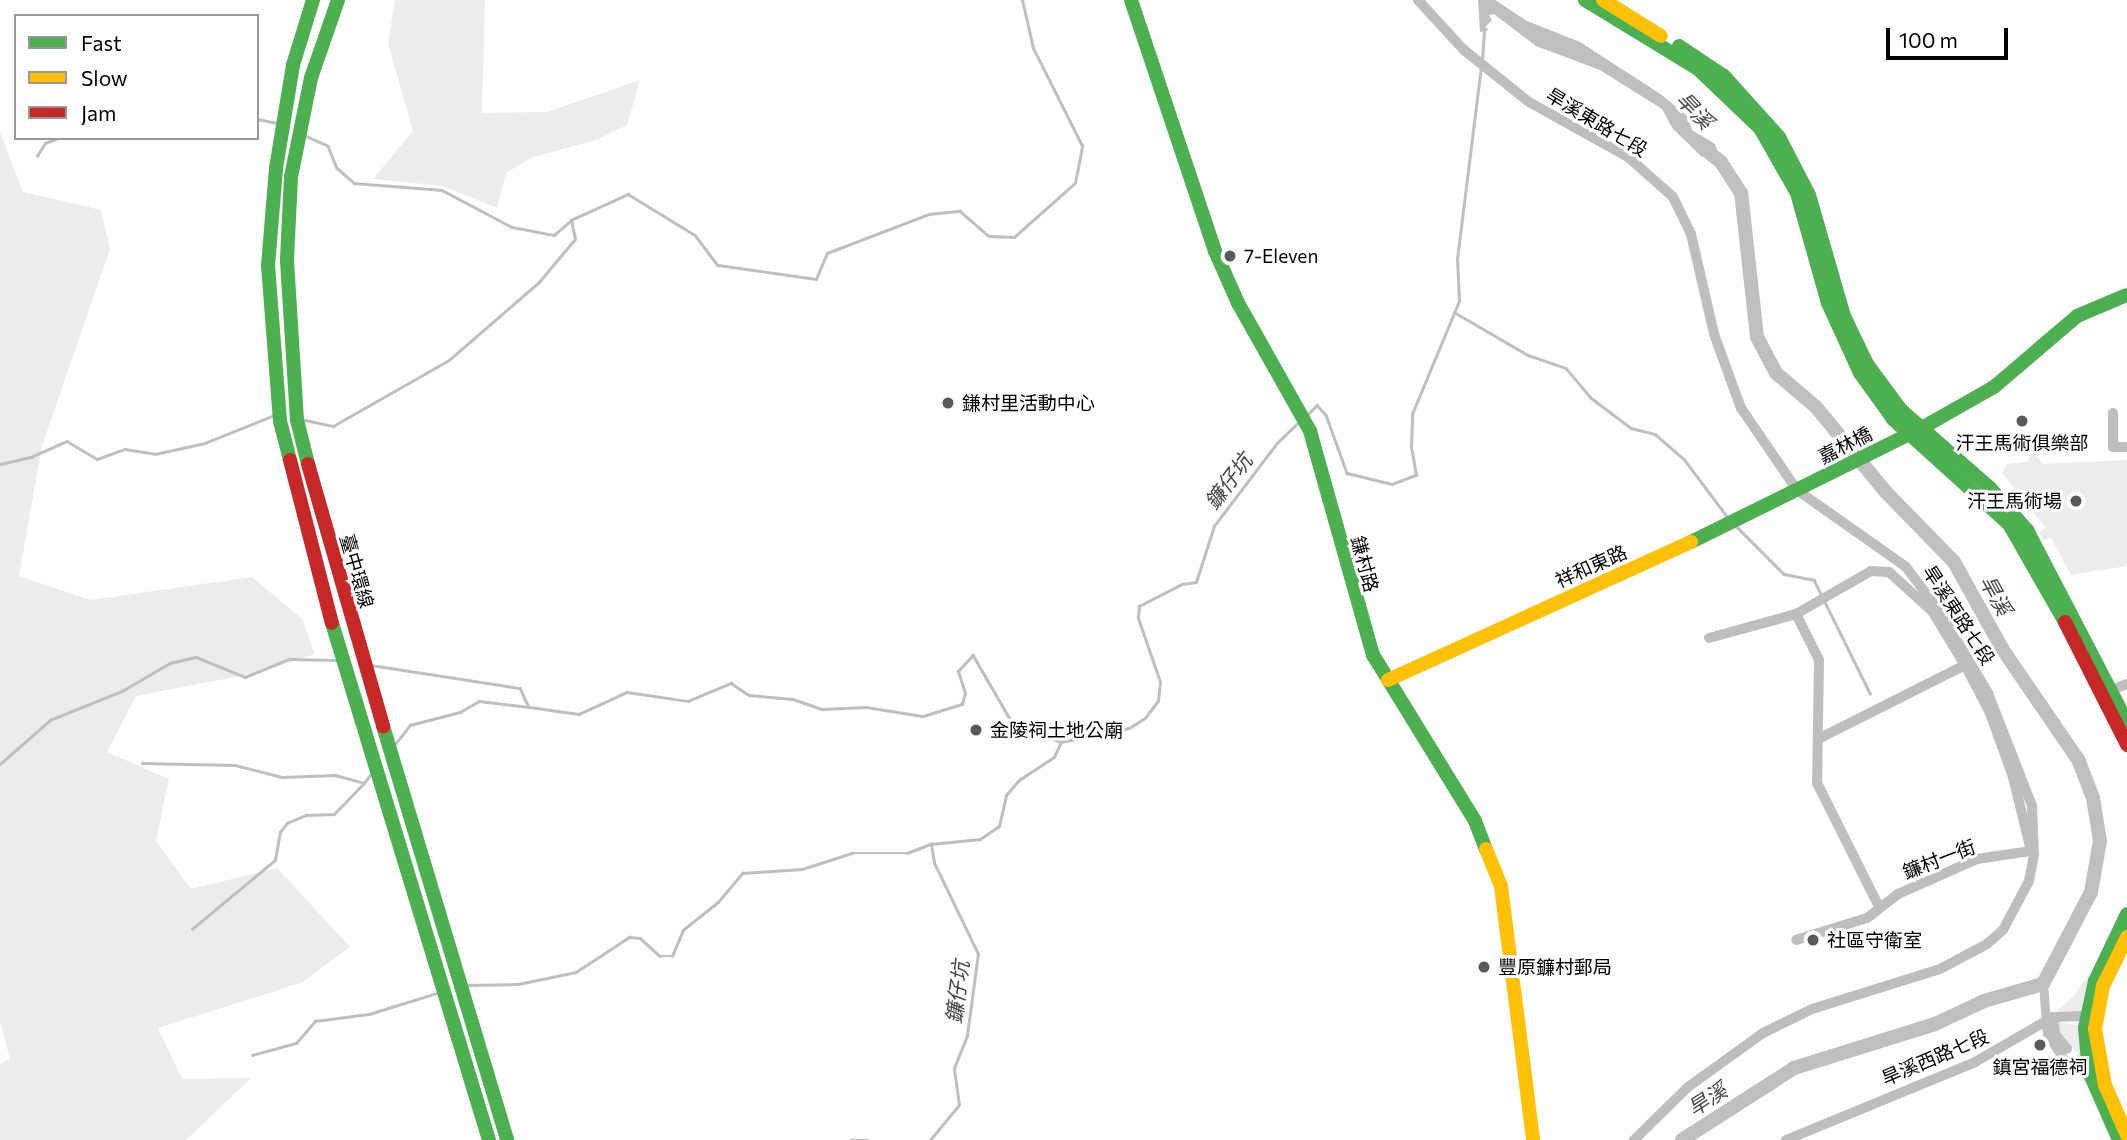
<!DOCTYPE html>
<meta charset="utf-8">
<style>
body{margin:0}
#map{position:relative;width:2127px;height:1140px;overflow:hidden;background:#fff;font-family:Commissioner,"Noto Sans TC",sans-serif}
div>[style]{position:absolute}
.green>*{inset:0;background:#ececec}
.water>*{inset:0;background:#bfbfbf}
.stream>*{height:2.5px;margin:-1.25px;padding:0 1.25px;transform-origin:1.25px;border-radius:1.25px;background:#bfbfbf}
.canal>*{height:9px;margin:-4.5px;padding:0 4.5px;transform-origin:4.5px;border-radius:4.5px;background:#bfbfbf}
.river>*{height:14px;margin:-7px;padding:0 7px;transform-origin:7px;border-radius:7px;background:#bfbfbf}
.street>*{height:10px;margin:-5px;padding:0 5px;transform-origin:5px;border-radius:5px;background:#bebebe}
.fast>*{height:14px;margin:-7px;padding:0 7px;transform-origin:7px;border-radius:7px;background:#4caf50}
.slow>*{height:14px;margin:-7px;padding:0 7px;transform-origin:7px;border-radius:7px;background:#ffc107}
.jam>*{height:14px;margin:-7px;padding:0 7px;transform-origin:7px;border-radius:7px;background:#c62828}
.dots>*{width:19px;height:19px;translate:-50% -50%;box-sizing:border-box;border:4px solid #fff;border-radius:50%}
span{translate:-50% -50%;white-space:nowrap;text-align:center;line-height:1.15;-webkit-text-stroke:6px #fff;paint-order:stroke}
.street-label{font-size:19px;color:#000}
.poi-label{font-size:19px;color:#000}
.left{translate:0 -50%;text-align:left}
.right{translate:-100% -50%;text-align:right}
.water-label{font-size:21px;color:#444;font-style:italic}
.legend{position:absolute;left:14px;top:14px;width:245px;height:126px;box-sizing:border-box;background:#fff;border:2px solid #999;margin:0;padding:9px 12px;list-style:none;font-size:21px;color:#000}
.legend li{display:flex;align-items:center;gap:14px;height:35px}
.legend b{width:35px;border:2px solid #999}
.scale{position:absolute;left:1886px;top:28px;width:122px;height:32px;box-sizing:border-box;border:4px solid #000;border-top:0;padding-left:9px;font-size:21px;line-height:24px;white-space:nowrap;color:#000;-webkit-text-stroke:5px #fff;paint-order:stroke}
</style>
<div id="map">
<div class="green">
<div style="clip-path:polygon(395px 0,485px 0,482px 113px,547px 112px,640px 80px,627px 125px,594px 141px,533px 157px,506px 173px,497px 208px,443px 186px,373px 179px,413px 131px,388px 44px)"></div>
<div style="clip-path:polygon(0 132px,23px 192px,101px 210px,110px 249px,42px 446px,19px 576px,90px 600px,252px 577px,302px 619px,315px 654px,261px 672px,136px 696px,107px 752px,169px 779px,156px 841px,191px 889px,277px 868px,350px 947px,301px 983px,158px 1028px,182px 1079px,251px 1078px,186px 1140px,0 1140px,0 1064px,10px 1059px,0 1021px)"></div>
<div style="clip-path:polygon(2035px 454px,2043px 464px,2127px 460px,2127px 566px,2071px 575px,2051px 538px,2043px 540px,2039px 532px,2046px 528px,2002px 473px,2007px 464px,2029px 461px,2029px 455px)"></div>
<div style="clip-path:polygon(2090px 972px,2081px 1011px,2057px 1011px,2074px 996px)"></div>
<div style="clip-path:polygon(2057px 1022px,2079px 1025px,2089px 1085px,2069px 1068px,2078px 1053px,2062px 1040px)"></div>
</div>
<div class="water">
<div style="clip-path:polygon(1478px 0,1495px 0,1527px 21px,1580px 42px,1662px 95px,1687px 116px,1692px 130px,1715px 144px,1721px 162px,1701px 156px,1673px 129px,1662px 109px,1600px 70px,1536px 46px,1494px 14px,1489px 15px,1492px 20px,1485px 27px,1489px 30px,1480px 32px)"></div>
</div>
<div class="stream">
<div style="left:1482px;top:60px;width:31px;rotate:-86deg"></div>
<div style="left:257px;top:119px;width:20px;rotate:11deg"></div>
<div style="left:306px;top:136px;width:24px;rotate:24deg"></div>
<div style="left:328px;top:146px;width:24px;rotate:68deg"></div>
<div style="left:337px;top:168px;width:23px;rotate:41deg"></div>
<div style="left:354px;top:183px;width:88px;rotate:4.5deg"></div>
<div style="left:442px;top:190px;width:79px;rotate:27.9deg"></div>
<div style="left:512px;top:227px;width:43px;rotate:10.8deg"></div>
<div style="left:554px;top:235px;width:23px;rotate:-41deg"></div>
<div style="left:571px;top:220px;width:63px;rotate:-24.5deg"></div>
<div style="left:628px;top:194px;width:79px;rotate:31.5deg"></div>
<div style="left:695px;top:235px;width:38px;rotate:53deg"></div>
<div style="left:718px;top:265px;width:99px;rotate:8.1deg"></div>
<div style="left:816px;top:279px;width:28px;rotate:-67deg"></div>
<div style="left:827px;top:253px;width:109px;rotate:-20.9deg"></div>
<div style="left:929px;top:214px;width:31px;rotate:-6deg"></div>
<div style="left:960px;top:211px;width:38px;rotate:41deg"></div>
<div style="left:989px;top:236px;width:25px;rotate:2deg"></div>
<div style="left:1014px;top:237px;width:81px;rotate:-41.5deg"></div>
<div style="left:1075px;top:183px;width:38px;rotate:-79deg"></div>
<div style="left:1082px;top:146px;width:110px;rotate:-116.6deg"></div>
<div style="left:1033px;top:48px;width:49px;rotate:-102.9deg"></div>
<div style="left:148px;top:138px;width:4px"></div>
<div style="left:37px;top:156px;width:15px;rotate:-58deg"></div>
<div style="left:45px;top:143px;width:14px;rotate:-21deg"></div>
<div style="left:1454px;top:312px;width:86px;rotate:30.2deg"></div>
<div style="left:1528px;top:355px;width:40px;rotate:18.9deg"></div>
<div style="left:1566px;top:368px;width:38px;rotate:50deg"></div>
<div style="left:1590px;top:397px;width:51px;rotate:37.1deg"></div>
<div style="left:1631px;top:428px;width:25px;rotate:14deg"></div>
<div style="left:1655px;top:434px;width:38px;rotate:41deg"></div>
<div style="left:1684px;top:459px;width:75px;rotate:53.1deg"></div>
<div style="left:1307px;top:415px;width:14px;rotate:-45deg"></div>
<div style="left:1317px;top:405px;width:13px;rotate:48deg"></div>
<div style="left:1326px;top:415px;width:62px;rotate:70.1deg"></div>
<div style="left:1347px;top:473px;width:46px;rotate:13.7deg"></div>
<div style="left:1392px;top:484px;width:26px;rotate:-21deg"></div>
<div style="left:1416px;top:475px;width:27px;rotate:-100deg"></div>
<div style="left:1411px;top:448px;width:34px;rotate:-88deg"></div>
<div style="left:1412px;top:414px;width:122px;rotate:-67.4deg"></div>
<div style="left:1459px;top:301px;width:42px;rotate:-92.7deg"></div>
<div style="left:1457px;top:259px;width:193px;rotate:-82.9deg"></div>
<div style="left:305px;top:420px;width:29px;rotate:12deg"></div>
<div style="left:333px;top:426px;width:133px;rotate:-29.6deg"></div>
<div style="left:449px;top:360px;width:118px;rotate:-40.9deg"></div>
<div style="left:538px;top:283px;width:57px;rotate:-49.9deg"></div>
<div style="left:575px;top:239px;width:19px;rotate:-102deg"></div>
<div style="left:0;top:464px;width:32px;rotate:-13deg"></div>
<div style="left:31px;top:457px;width:39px;rotate:-24deg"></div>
<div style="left:67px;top:441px;width:35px;rotate:31deg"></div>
<div style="left:97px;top:459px;width:30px;rotate:-20deg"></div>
<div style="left:125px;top:449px;width:30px;rotate:9deg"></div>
<div style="left:155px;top:454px;width:51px;rotate:-12.4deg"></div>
<div style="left:205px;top:443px;width:72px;rotate:-21.9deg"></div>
<div style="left:1736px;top:526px;width:68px;rotate:45deg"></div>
<div style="left:1784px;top:574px;width:31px;rotate:11deg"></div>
<div style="left:1814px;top:580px;width:18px;rotate:63deg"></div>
<div style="left:1825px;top:602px;width:102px;rotate:63.7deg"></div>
<div style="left:371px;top:665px;width:151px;rotate:8.8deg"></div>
<div style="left:520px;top:688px;width:21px;rotate:65deg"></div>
<div style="left:529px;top:707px;width:50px;rotate:8deg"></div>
<div style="left:579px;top:714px;width:53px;rotate:-24.6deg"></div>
<div style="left:627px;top:692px;width:62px;rotate:8.4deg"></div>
<div style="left:688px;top:701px;width:47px;rotate:-22.7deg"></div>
<div style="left:731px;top:683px;width:22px;rotate:34deg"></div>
<div style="left:749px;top:695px;width:44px;rotate:5.2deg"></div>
<div style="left:793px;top:699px;width:31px;rotate:19deg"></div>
<div style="left:822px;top:709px;width:44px;rotate:-2.6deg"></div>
<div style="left:866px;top:707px;width:58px;rotate:9deg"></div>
<div style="left:923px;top:716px;width:41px;rotate:-17.1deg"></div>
<div style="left:962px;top:704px;width:11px;rotate:-75deg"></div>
<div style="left:965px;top:693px;width:23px;rotate:-108deg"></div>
<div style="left:958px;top:671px;width:22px;rotate:-47deg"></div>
<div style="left:973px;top:655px;width:80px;rotate:59.9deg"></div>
<div style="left:1013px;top:724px;width:51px;rotate:20.6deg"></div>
<div style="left:396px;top:743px;width:23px;rotate:-52deg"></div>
<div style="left:410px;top:725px;width:52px;rotate:-14.6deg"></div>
<div style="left:460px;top:712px;width:22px;rotate:-30deg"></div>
<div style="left:479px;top:701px;width:50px;rotate:6.8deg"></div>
<div style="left:142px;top:763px;width:93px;rotate:1.2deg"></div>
<div style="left:235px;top:765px;width:49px;rotate:14.3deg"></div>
<div style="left:282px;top:777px;width:53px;rotate:-2.2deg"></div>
<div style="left:335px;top:775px;width:30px;rotate:15deg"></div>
<div style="left:364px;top:783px;width:10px;rotate:-53deg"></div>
<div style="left:0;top:764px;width:67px;rotate:-41.3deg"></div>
<div style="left:50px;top:720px;width:78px;rotate:-21.9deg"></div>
<div style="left:122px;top:691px;width:56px;rotate:-30.3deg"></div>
<div style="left:170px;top:663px;width:27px;rotate:-13deg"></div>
<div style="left:196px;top:657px;width:53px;rotate:22.2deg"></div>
<div style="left:245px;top:677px;width:48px;rotate:-22.2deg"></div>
<div style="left:289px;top:659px;width:47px;rotate:1.2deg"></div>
<div style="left:192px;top:929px;width:108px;rotate:-39.7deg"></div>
<div style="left:275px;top:860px;width:28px;rotate:-80deg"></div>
<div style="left:280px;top:832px;width:11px;rotate:-52deg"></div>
<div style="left:287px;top:823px;width:21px;rotate:-23deg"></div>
<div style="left:306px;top:815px;width:28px;rotate:-2deg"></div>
<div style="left:334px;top:814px;width:43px;rotate:-45.9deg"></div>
<div style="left:467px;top:985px;width:51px;rotate:-1.1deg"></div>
<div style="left:518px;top:984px;width:59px;rotate:-11.7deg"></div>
<div style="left:576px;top:972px;width:64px;rotate:-33.4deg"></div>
<div style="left:629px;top:937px;width:11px;rotate:5deg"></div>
<div style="left:640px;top:938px;width:27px;rotate:42deg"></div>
<div style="left:660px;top:956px;width:12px"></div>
<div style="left:672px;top:956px;width:28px;rotate:-67deg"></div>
<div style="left:683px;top:930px;width:45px;rotate:-38.7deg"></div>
<div style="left:718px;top:902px;width:38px;rotate:-50deg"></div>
<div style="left:742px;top:873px;width:60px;rotate:-3.8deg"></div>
<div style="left:802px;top:869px;width:52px;rotate:-17.7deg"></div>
<div style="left:852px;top:853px;width:55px"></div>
<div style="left:907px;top:853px;width:26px;rotate:-21deg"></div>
<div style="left:252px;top:1055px;width:46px;rotate:-15.3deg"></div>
<div style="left:296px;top:1043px;width:29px;rotate:-49deg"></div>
<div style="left:315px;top:1021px;width:54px;rotate:-7.4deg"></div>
<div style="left:369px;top:1014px;width:71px;rotate:-17.2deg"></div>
<div style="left:851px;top:1140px;width:17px"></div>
<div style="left:930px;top:1140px;width:45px;rotate:-50.4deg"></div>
<div style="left:959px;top:1105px;width:37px;rotate:-98deg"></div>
<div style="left:954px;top:1068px;width:35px;rotate:-68deg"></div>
<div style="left:967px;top:1035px;width:82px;rotate:-82.3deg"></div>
<div style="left:978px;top:954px;width:101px;rotate:-115.8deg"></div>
<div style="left:934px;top:863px;width:19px;rotate:-99deg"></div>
<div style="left:931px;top:844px;width:49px;rotate:-5.8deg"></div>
<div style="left:980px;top:839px;width:23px;rotate:-34deg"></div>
<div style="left:999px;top:826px;width:32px;rotate:-77deg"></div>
<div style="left:1006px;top:795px;width:20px;rotate:-49deg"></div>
<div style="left:1019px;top:780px;width:42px;rotate:-33.3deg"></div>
<div style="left:1054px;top:757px;width:17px;rotate:-65deg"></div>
<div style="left:1061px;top:742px;width:69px;rotate:-11.6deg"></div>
<div style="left:1129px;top:728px;width:19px;rotate:-32deg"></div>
<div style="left:1145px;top:718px;width:21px;rotate:-53deg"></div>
<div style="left:1158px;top:701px;width:19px;rotate:-84deg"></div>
<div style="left:1160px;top:682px;width:68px;rotate:-109deg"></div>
<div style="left:1138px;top:618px;width:12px;rotate:-85deg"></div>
<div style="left:1139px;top:606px;width:48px;rotate:-27.1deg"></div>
<div style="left:1182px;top:584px;width:14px;rotate:-8deg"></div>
<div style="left:1196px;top:582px;width:59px;rotate:-72.2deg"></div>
<div style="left:1214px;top:526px;width:104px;rotate:-52.8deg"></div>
<div style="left:1277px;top:443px;width:30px;rotate:-44deg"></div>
</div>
<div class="canal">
<div style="left:2043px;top:984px;width:51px;rotate:85.5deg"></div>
<div style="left:2047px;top:1035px;width:37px;rotate:55deg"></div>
</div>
<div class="river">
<div style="left:1682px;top:1140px;width:133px;rotate:-32.7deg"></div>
<div style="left:1794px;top:1068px;width:148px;rotate:-17.3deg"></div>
<div style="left:1935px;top:1024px;width:54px;rotate:-25.1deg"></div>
<div style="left:1984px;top:1001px;width:61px;rotate:-16.1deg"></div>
<div style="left:2043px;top:984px;width:104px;rotate:-62.4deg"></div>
<div style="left:2091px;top:892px;width:52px;rotate:-80deg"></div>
<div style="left:2100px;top:841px;width:44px;rotate:-99.2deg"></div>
<div style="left:2093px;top:798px;width:40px;rotate:-111deg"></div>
<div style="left:2079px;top:761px;width:135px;rotate:-124.4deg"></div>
<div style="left:2003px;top:650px;width:101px;rotate:-119.1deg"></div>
<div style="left:1954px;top:562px;width:99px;rotate:-134.2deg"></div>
<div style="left:1885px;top:491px;width:109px;rotate:-129.4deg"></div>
<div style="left:1816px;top:407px;width:52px;rotate:-139.6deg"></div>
<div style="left:1776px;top:373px;width:41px;rotate:-117.8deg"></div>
<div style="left:1757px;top:337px;width:145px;rotate:-96.3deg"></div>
<div style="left:1741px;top:193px;width:37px;rotate:-123deg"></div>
<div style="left:1721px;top:162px;width:18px;rotate:-142deg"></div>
</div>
<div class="street">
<div style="left:1418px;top:0;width:68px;rotate:47.4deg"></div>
<div style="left:1464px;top:50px;width:83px;rotate:38.7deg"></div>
<div style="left:1529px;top:102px;width:113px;rotate:29.1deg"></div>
<div style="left:1628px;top:157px;width:60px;rotate:41.6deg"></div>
<div style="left:1673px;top:197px;width:41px;rotate:64.1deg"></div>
<div style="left:1691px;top:234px;width:103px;rotate:77deg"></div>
<div style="left:1714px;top:334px;width:79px;rotate:70deg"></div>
<div style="left:1741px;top:408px;width:99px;rotate:55.7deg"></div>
<div style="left:1797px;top:490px;width:133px;rotate:35.2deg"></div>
<div style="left:1906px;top:567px;width:56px;rotate:52.9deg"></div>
<div style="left:1940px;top:612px;width:94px;rotate:59.3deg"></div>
<div style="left:1988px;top:693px;width:121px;rotate:68.7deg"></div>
<div style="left:2032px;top:806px;width:49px;rotate:87.7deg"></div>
<div style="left:2034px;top:855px;width:26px;rotate:101deg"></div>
<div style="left:2029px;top:881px;width:55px;rotate:118deg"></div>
<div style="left:2003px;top:930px;width:21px;rotate:139deg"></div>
<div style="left:1987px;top:944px;width:53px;rotate:152deg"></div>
<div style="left:1940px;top:969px;width:134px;rotate:162.6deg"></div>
<div style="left:1812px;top:1009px;width:55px;rotate:153.9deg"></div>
<div style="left:1763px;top:1033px;width:92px;rotate:144.2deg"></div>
<div style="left:1688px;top:1087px;width:76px;rotate:135.5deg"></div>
<div style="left:2113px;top:413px;width:34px;rotate:90deg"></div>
<div style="left:2113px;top:447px;width:14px"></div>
<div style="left:1796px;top:614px;width:51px;rotate:63.4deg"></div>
<div style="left:1819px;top:660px;width:123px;rotate:90.9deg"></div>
<div style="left:1817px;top:783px;width:139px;rotate:63.4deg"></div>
<div style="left:1709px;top:638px;width:90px;rotate:-15.4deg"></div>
<div style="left:1796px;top:614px;width:86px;rotate:-29.8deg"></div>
<div style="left:1871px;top:571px;width:18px;rotate:3deg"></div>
<div style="left:1889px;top:572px;width:58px;rotate:42.2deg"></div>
<div style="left:1932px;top:611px;width:63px;rotate:58.6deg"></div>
<div style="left:1965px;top:665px;width:54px;rotate:62.5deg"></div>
<div style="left:1990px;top:713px;width:68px;rotate:70.2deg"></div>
<div style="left:2013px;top:777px;width:76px;rotate:76.3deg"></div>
<div style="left:2031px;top:851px;width:55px;rotate:171.6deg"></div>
<div style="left:1977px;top:859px;width:86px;rotate:156.1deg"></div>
<div style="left:1898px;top:894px;width:39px;rotate:142deg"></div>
<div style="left:1867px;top:918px;width:74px;rotate:162.8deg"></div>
<div style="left:2111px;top:690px;width:17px;rotate:-21deg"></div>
<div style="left:1820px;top:738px;width:162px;rotate:-26.7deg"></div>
<div style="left:2053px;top:1017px;width:17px;rotate:83deg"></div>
<div style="left:2055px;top:1034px;width:19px;rotate:51deg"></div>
<div style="left:1786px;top:1140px;width:204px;rotate:-22.4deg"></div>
<div style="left:1975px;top:1062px;width:90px;rotate:-30deg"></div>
<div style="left:2053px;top:1017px;width:38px;rotate:-2deg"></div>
</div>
<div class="fast">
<div style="left:1131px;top:0;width:265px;rotate:71.5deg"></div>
<div style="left:1215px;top:251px;width:57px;rotate:66.1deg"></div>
<div style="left:1238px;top:303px;width:147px;rotate:60.6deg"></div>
<div style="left:1310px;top:431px;width:233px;rotate:74.3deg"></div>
<div style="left:1373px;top:655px;width:195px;rotate:58.4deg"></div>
<div style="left:1475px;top:821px;width:30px;rotate:69deg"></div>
<div style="left:1585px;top:0;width:132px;rotate:31.4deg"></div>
<div style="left:1698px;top:69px;width:86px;rotate:43.6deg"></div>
<div style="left:1760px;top:128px;width:75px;rotate:60.4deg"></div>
<div style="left:1797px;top:193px;width:114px;rotate:74.3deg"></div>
<div style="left:1828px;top:303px;width:77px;rotate:65.4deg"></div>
<div style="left:1860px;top:373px;width:57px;rotate:54.3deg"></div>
<div style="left:1893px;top:419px;width:156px;rotate:42.2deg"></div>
<div style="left:2009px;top:524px;width:113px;rotate:60.3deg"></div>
<div style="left:1679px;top:46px;width:54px;rotate:33.7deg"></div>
<div style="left:1724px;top:76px;width:82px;rotate:48deg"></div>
<div style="left:1779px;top:137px;width:65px;rotate:62.7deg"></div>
<div style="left:1809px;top:195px;width:126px;rotate:73.9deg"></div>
<div style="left:1844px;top:316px;width:53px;rotate:64.4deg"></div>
<div style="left:1867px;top:364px;width:57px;rotate:53.5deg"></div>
<div style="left:1901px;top:410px;width:118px;rotate:41.2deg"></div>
<div style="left:1990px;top:488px;width:56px;rotate:48.6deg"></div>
<div style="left:2027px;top:530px;width:216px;rotate:62.5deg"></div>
<div style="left:290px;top:460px;width:40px;rotate:-104.4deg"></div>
<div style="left:280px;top:421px;width:155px;rotate:-94.4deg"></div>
<div style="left:268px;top:266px;width:98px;rotate:-85.3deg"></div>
<div style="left:276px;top:168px;width:104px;rotate:-80.6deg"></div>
<div style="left:293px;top:65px;width:68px;rotate:-72.9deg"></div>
<div style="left:308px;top:464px;width:45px;rotate:-104deg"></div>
<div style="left:297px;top:420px;width:161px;rotate:-93.6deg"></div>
<div style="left:287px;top:259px;width:82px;rotate:-87.2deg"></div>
<div style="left:291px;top:177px;width:101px;rotate:-78.6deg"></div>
<div style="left:311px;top:78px;width:83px;rotate:-70.9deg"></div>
<div style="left:1691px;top:542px;width:255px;rotate:-26.3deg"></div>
<div style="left:1920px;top:429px;width:85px;rotate:-29.6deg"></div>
<div style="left:1994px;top:387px;width:109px;rotate:-40.5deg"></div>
<div style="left:2077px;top:316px;width:54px;rotate:-22.8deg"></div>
<div style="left:332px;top:623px;width:540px;rotate:73.11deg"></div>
<div style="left:383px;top:726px;width:432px;rotate:73.3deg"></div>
<div style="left:2119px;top:1140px;width:74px;rotate:-113.8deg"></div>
<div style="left:2089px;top:1072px;width:44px;rotate:-95.2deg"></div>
<div style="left:2085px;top:1028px;width:48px;rotate:-78deg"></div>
<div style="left:2095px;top:981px;width:74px;rotate:-64.5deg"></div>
</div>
<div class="slow">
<div style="left:1603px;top:0;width:68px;rotate:31.8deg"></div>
<div style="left:1388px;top:680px;width:333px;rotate:-24.5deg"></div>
<div style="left:1486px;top:849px;width:40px;rotate:68deg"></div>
<div style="left:1501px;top:886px;width:256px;rotate:82.8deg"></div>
<div style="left:2127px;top:937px;width:55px;rotate:116.1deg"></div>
<div style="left:2103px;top:986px;width:44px;rotate:100.5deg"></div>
<div style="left:2095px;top:1029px;width:57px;rotate:79.9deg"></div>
<div style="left:2105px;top:1085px;width:55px;rotate:66.3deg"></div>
</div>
<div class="jam">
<div style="left:290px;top:460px;width:168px;rotate:75.6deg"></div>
<div style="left:308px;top:464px;width:273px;rotate:74deg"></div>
<div style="left:2065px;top:622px;width:138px;rotate:63.2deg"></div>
</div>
<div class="dots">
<div style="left:1230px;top:256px;background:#595959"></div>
<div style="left:948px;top:403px;background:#595959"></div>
<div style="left:2022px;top:421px;background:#595959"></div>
<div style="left:2076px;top:501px;background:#595959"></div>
<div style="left:976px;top:730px;background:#595959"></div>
<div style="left:1813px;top:940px;background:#595959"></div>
<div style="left:1484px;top:967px;background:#595959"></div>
<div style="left:2040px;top:1045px;background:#595959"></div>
</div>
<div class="street-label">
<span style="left:1597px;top:122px;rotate:31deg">旱溪東路七段</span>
<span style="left:1845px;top:445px;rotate:-27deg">嘉林橋</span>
<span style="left:1365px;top:564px;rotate:75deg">鎌村路</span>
<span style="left:1591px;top:566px;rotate:-24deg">祥和東路</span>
<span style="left:357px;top:571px;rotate:74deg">臺中環線</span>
<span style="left:1959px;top:615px;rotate:57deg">旱溪東路七段</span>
<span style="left:1939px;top:859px;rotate:-21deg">鐮村一街</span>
<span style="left:1935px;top:1057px;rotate:-23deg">旱溪西路七段</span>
</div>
<div class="poi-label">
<span class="left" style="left:1244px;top:256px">7-Eleven</span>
<span class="left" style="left:962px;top:403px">鎌村里活動中心</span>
<span style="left:2022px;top:443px">汗王馬術俱樂部</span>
<span class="right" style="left:2062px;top:501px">汗王馬術場</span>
<span class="left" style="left:990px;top:730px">金陵祠土地公廟</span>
<span class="left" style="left:1827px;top:940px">社區守衛室</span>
<span class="left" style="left:1498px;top:967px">豐原鐮村郵局</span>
<span style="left:2040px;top:1067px">鎮宮福德祠</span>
</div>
<div class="water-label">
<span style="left:1695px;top:110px;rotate:46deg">旱溪</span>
<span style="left:1228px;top:481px;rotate:-53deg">鐮仔坑</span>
<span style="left:1996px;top:595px;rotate:61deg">旱溪</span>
<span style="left:957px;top:992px;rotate:-83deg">鐮仔坑</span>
<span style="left:1707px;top:1099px;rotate:-33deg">旱溪</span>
</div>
<ul class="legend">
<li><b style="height:9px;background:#4caf50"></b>Fast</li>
<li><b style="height:9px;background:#ffc107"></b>Slow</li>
<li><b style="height:9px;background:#c62828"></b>Jam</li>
</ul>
<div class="scale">100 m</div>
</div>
